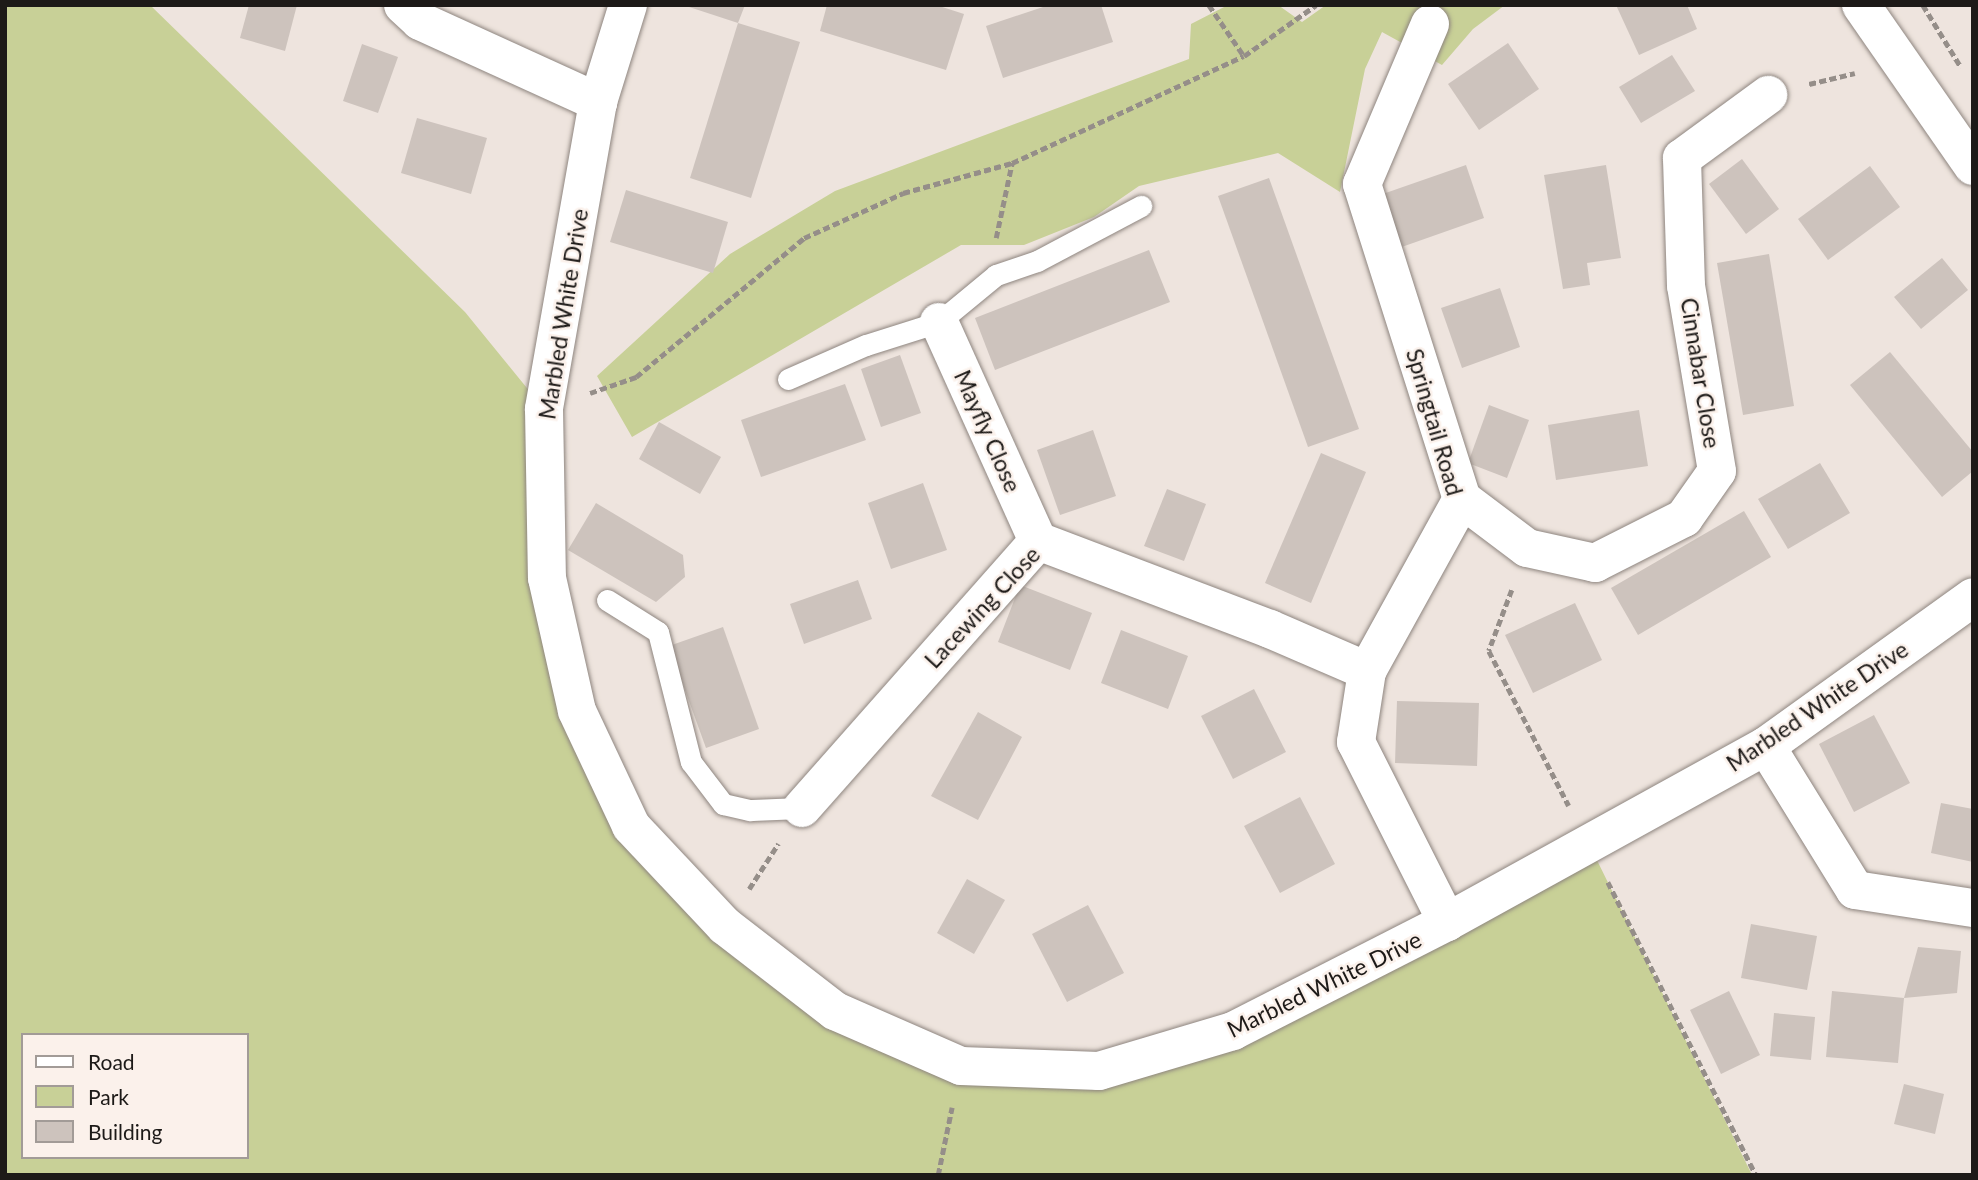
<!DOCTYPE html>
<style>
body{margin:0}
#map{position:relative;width:1978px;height:1180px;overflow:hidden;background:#eee4de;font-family:Lato,sans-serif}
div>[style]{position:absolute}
.green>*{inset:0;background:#c8d097}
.building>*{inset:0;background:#cdc3bd}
.path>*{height:4.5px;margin-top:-2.25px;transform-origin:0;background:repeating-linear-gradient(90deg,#958e89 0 7px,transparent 0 10.5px)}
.roads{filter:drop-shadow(0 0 2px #8e857f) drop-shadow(0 0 2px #8e857f)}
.lane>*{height:21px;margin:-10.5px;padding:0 10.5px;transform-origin:10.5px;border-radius:10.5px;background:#fff}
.street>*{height:38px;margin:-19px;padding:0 19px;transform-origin:19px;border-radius:19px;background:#fff}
.secondary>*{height:38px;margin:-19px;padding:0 19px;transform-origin:19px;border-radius:19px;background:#fff}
span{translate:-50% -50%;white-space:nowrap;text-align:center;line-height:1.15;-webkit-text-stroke:5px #fbf1eb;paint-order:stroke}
.street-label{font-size:23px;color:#1d1a18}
.frame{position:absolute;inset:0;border:7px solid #1d1a18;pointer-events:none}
.legend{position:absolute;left:21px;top:1033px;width:228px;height:126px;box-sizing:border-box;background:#fbf1eb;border:2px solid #a29b97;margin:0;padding:9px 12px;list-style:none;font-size:21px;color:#1d1a18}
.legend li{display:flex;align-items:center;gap:14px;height:35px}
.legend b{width:35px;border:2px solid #a29b97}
</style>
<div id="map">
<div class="green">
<div style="clip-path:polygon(evenodd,5px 5px,150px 5px,465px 312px,544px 409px,547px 578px,631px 826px,725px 926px,961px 1066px,1099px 1071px,1233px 1031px,1589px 844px,1752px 1175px,5px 1175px,5px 5px,23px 1035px,247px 1035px,247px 1157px,23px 1157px,23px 1035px)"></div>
<div style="clip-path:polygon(1228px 5px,1278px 5px,1302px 22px,1326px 5px,1505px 5px,1473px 29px,1442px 65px,1382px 32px,1365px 69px,1340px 192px,1278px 153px,1139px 186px,1094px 217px,1024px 245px,961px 245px,632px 437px,597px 376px,730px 254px,835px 191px,1189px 59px,1191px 24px)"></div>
</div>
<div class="building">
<div style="clip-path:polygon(249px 5px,297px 5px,285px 51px,240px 38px)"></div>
<div style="clip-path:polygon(683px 5px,745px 5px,738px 23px)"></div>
<div style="clip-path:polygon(827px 5px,936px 5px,964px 14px,946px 70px,820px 31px)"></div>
<div style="clip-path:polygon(1049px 5px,1101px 5px,1113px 42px,1003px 78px,986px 26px)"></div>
<div style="clip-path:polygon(1616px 5px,1687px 5px,1697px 29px,1639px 55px)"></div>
<div style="clip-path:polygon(738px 23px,800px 42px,751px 198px,690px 178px)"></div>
<div style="clip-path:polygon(1508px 43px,1539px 89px,1479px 130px,1448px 84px)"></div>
<div style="clip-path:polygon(362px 44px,398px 57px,378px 113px,343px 101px)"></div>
<div style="clip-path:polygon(1672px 55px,1695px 91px,1641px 123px,1619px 87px)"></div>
<div style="clip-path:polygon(417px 118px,487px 138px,471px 194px,401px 173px)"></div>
<div style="clip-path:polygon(1742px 159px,1779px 209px,1746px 234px,1709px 184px)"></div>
<div style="clip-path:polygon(1466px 165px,1484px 218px,1396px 249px,1377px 196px)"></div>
<div style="clip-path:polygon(1606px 165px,1621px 258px,1587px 263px,1590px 285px,1563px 289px,1544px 175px)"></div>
<div style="clip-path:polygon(1870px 166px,1900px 207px,1828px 260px,1798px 219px)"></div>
<div style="clip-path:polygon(1269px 178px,1359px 429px,1308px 447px,1218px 196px)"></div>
<div style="clip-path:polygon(626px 190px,728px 222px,713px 273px,610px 242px)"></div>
<div style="clip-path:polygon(1149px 250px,1170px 302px,995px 370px,975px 318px)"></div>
<div style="clip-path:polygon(1769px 254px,1794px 406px,1743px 415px,1717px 263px)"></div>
<div style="clip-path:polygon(1942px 258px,1968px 290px,1921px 329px,1894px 297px)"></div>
<div style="clip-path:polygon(1500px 288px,1520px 347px,1462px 368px,1441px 308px)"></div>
<div style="clip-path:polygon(1890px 352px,1973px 452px,1973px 471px,1942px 497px,1850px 385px)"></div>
<div style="clip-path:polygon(900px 355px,921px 413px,881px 427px,861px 369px)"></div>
<div style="clip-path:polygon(845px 384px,866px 440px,761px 477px,741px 420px)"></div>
<div style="clip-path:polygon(1489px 405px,1529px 420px,1507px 478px,1468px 463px)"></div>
<div style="clip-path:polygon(1639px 410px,1648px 466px,1556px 480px,1548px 425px)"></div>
<div style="clip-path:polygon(659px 422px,721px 457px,700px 494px,639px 459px)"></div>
<div style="clip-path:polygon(1093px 430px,1116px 496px,1060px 515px,1037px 450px)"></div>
<div style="clip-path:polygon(1321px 453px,1366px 472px,1311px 603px,1265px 583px)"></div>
<div style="clip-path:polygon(1820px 463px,1850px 513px,1788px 549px,1758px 499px)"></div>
<div style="clip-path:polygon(923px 483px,947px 550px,891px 569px,868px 503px)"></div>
<div style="clip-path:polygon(1167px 489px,1206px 504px,1184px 561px,1144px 546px)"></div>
<div style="clip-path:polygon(596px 503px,683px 555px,685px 577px,656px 602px,568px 550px)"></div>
<div style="clip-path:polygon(1744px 511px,1771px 557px,1638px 635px,1611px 588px)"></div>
<div style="clip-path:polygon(858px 580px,872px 619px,804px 644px,790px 604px)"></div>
<div style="clip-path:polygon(1020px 585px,1092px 613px,1070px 670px,998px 642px)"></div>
<div style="clip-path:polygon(1575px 603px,1602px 660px,1533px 693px,1505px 635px)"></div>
<div style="clip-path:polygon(723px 627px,759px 729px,706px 748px,669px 646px)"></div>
<div style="clip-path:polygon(1121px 630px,1188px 656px,1168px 709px,1101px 683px)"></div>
<div style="clip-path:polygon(1254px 689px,1286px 752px,1233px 779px,1201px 716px)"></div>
<div style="clip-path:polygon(1397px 701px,1479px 703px,1477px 766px,1395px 763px)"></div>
<div style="clip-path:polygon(978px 712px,1022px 737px,978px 820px,931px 796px)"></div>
<div style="clip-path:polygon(1874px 715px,1910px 783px,1854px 812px,1819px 744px)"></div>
<div style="clip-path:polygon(1300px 797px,1335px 864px,1280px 893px,1244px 826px)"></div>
<div style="clip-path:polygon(1941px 803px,1973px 809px,1973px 862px,1931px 853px)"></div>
<div style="clip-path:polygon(967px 879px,1005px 900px,974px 954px,937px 933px)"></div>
<div style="clip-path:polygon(1088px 905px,1124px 973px,1067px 1002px,1032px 934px)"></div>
<div style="clip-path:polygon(1751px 924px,1817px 936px,1807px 990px,1741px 978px)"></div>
<div style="clip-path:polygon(1918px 947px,1961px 951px,1957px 993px,1904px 998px)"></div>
<div style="clip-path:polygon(1729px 991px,1760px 1055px,1721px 1074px,1690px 1010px)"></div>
<div style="clip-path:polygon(1832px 991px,1904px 998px,1898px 1063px,1826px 1057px)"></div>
<div style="clip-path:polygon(1774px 1013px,1815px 1017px,1811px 1060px,1770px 1056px)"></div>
<div style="clip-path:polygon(1904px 1084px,1944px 1094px,1935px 1134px,1894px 1124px)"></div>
</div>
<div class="path">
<div style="left:1209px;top:5px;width:62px;rotate:55.5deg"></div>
<div style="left:1923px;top:5px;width:73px;rotate:58.5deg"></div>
<div style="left:1809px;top:84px;width:47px;rotate:-13.4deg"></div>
<div style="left:996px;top:238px;width:77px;rotate:-78deg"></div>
<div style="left:590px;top:393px;width:49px;rotate:-19.2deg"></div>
<div style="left:636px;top:377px;width:218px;rotate:-39.6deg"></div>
<div style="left:804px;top:238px;width:109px;rotate:-24.4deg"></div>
<div style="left:903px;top:193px;width:113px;rotate:-15.4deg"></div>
<div style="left:1012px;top:163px;width:255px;rotate:-24.8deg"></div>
<div style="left:1244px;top:56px;width:88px;rotate:-35.3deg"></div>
<div style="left:1512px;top:590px;width:65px;rotate:110.7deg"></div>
<div style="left:1489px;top:651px;width:174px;rotate:62.7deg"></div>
<div style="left:1608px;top:882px;width:328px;rotate:63.2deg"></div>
<div style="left:749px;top:889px;width:54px;rotate:-57.2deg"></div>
<div style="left:215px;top:1175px;width:19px"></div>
<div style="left:938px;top:1175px;width:69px;rotate:-78.4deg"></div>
</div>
<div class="roads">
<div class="lane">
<div style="left:788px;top:379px;width:85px;rotate:-23.6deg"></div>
<div style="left:866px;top:345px;width:77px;rotate:-17.5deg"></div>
<div style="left:939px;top:322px;width:74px;rotate:-39.5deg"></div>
<div style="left:996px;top:275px;width:43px;rotate:-18.9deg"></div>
<div style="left:1037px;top:261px;width:118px;rotate:-27.9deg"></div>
<div style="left:607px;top:600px;width:60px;rotate:32.1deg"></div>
<div style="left:658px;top:632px;width:134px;rotate:75.8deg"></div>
<div style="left:691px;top:762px;width:53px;rotate:52.7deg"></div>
<div style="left:723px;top:804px;width:28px;rotate:13deg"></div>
<div style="left:750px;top:810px;width:52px;rotate:-2.2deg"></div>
</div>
<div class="street">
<div style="left:403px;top:5px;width:23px;rotate:43deg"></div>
<div style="left:420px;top:21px;width:196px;rotate:24.5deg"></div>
<div style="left:628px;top:5px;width:102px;rotate:107.2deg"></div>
<div style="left:598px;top:102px;width:312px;rotate:100deg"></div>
<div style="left:544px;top:409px;width:169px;rotate:89deg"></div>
<div style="left:547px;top:578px;width:136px;rotate:77.3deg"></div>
<div style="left:577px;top:711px;width:127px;rotate:64.8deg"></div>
<div style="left:631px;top:826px;width:137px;rotate:46.8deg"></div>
<div style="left:725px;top:926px;width:139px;rotate:37.7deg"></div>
<div style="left:835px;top:1011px;width:137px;rotate:23.6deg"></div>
<div style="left:961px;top:1066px;width:138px;rotate:2.1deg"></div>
<div style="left:1099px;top:1071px;width:140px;rotate:-16.6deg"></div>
<div style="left:1233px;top:1031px;width:240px;rotate:-27deg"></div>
<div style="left:1447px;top:922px;width:364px;rotate:-28.9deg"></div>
<div style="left:1766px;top:746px;width:255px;rotate:-35.7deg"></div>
<div style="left:1430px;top:24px;width:174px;rotate:113deg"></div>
<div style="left:1362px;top:184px;width:330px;rotate:72.4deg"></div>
<div style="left:1462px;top:499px;width:196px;rotate:118.9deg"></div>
<div style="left:1367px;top:671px;width:72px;rotate:98.8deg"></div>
<div style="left:1356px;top:742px;width:202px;rotate:63.2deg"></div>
<div style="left:939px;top:322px;width:240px;rotate:65.7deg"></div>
<div style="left:1462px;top:499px;width:81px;rotate:37deg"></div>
<div style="left:1527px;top:548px;width:70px;rotate:12.4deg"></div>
<div style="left:1595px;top:563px;width:100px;rotate:-26.8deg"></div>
<div style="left:1684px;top:518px;width:57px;rotate:-54.9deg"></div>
<div style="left:1717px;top:471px;width:188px;rotate:-99.5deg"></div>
<div style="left:1686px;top:286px;width:128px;rotate:-91.8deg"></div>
<div style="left:1682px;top:158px;width:107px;rotate:-36.2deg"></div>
<div style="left:1766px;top:746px;width:169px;rotate:58.3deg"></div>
<div style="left:1855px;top:890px;width:119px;rotate:8.7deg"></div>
<div style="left:802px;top:808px;width:356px;rotate:-48.5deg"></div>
<div style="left:1038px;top:541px;width:248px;rotate:20.8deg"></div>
<div style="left:1270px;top:629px;width:106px;rotate:23.4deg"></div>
</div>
<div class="secondary">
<div style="left:1861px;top:5px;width:196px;rotate:55.2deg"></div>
</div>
</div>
<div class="street-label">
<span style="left:563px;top:314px;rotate:-81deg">Marbled White Drive</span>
<span style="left:1701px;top:373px;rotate:81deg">Cinnabar Close</span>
<span style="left:1435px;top:422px;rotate:74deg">Springtail Road</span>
<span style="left:988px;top:431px;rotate:66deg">Mayfly Close</span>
<span style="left:982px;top:607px;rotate:-47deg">Lacewing Close</span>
<span style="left:1817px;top:706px;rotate:-34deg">Marbled White Drive</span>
<span style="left:1324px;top:984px;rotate:-26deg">Marbled White Drive</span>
</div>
<div class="frame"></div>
<ul class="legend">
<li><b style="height:9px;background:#fff"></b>Road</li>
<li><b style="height:19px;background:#c8d097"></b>Park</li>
<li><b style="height:19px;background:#cdc3bd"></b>Building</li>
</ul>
</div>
